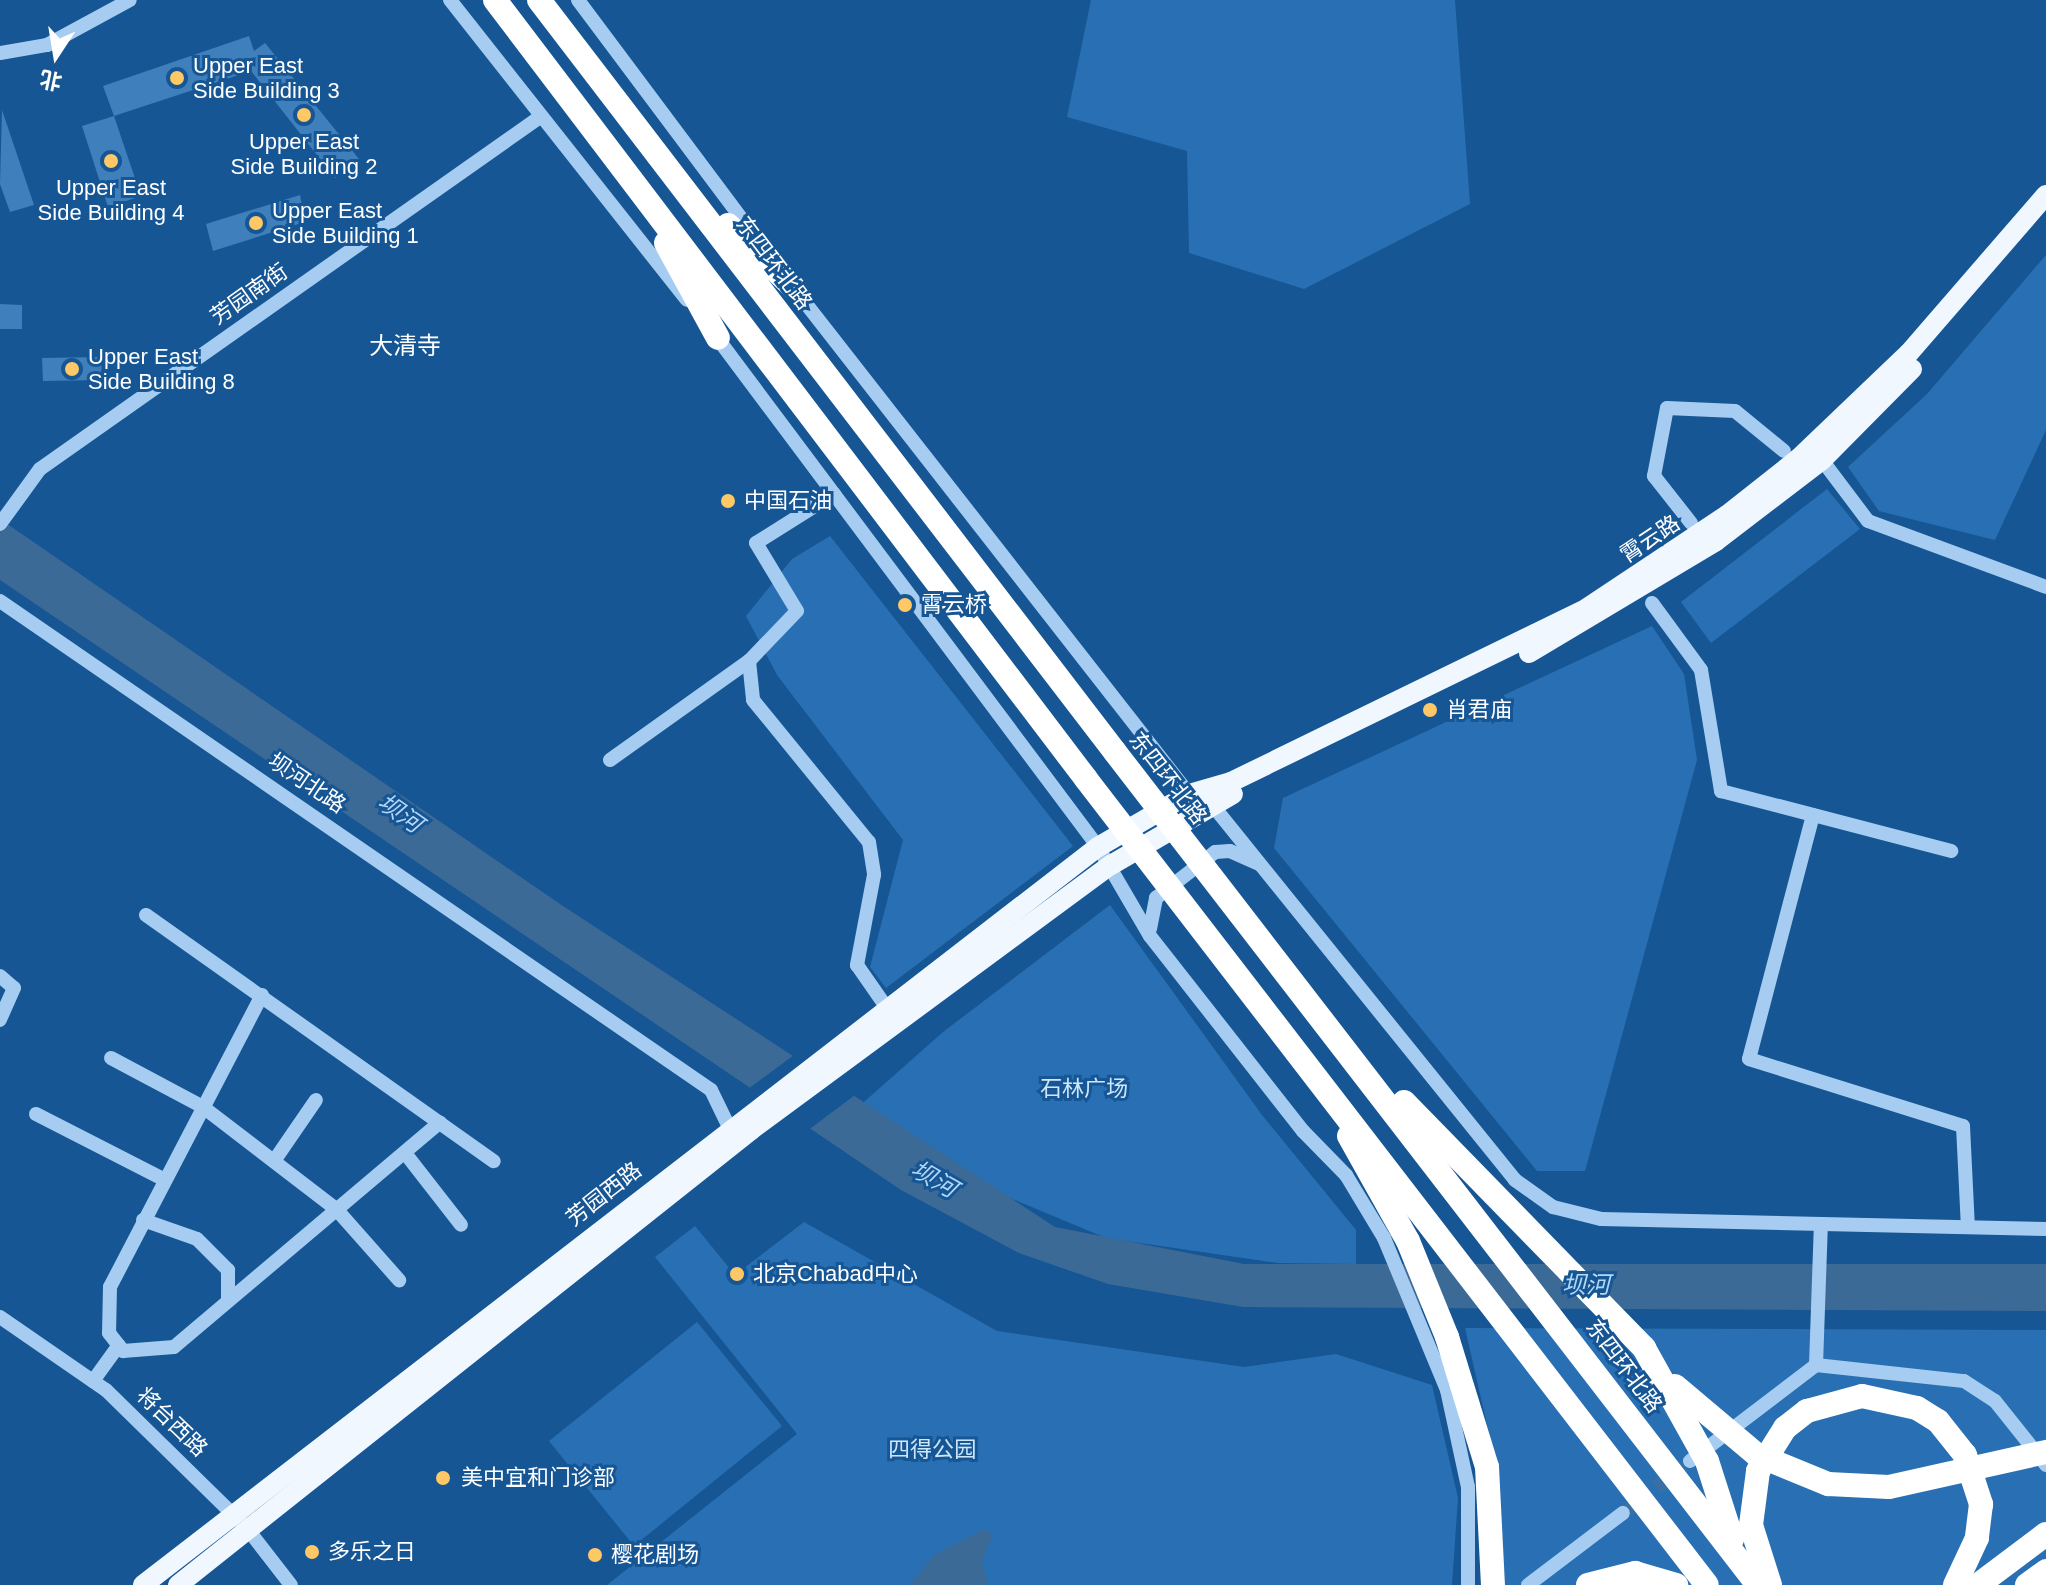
<!DOCTYPE html>
<meta charset="utf-8">
<style>
body{margin:0}
#map{position:relative;width:2046px;height:1585px;overflow:hidden;background:#165694;font-family:Helvetica,"Noto Sans SC",sans-serif}
div>[style]{position:absolute}
.green>*{inset:0;background:#2870b3}
.water>*{inset:0;background:#3c6a97}
.pier>*{inset:0;background:#165694}
.building>*{inset:0;background:#3e7fbc}
.minor-tunnel>*{height:14px;margin-top:-7px;transform-origin:0;background:repeating-linear-gradient(90deg,#396fa4 0 14px,transparent 0 21px)}
.minor>*{height:14px;margin:-7px;padding:0 7px;transform-origin:7px;border-radius:7px;background:#a6cdf1}
.major>*{height:20px;margin:-10px;padding:0 10px;transform-origin:10px;border-radius:10px;background:#f0f7ff}
.highway>*{height:24px;margin:-12px;padding:0 12px;transform-origin:12px;border-radius:12px;background:#fff}
.highway-bridge>*{height:24px;margin:-12px;padding:0 12px;transform-origin:12px;border-radius:12px;background:#fff}
.dots>*{width:22px;height:22px;translate:-50% -50%;box-sizing:border-box;border:4px solid #165694;border-radius:50%}
span{translate:-50% -50%;white-space:nowrap;text-align:center;line-height:1.15;-webkit-text-stroke:6px #165694;paint-order:stroke}
.poi-label{font-size:22px;color:#fff}
.left{translate:0 -50%;text-align:left}
.street-label{font-size:22px;color:#fff}
.park-label{font-size:22px;color:#cde6fc}
.neighbourhood-label{font-size:24px;color:#fff}
.water-label{font-size:24px;color:#b2d7f8;font-style:italic}
.north{position:absolute;left:16px;top:16px;width:80px;height:80px;-webkit-text-stroke:6px #165694;paint-order:stroke;rotate:192deg;font-size:22px;font-weight:700;line-height:32px;text-align:center;color:#fff}
.north::after{content:'';display:block;margin:auto;width:28px;height:36px;background:#fff;clip-path:polygon(50% 0,100% 100%,50% 72%,0 100%)}
</style>
<div id="map">
<div class="green">
<div style="clip-path:polygon(1091px 0,1455px 0,1470px 204px,1304px 289px,1189px 253px,1187px 151px,1067px 117px)"></div>
<div style="clip-path:polygon(2046px 255px,2046px 430px,1995px 540px,1879px 511px,1848px 467px,1927px 394px)"></div>
<div style="clip-path:polygon(1827px 489px,1860px 529px,1711px 643px,1681px 602px)"></div>
<div style="clip-path:polygon(830px 536px,1073px 846px,886px 988px,870px 967px,903px 840px,777px 675px,746px 616px,792px 559px)"></div>
<div style="clip-path:polygon(1652px 626px,1684px 674px,1697px 760px,1585px 1171px,1537px 1171px,1274px 848px,1283px 798px)"></div>
<div style="clip-path:polygon(1110px 905px,1262px 1115px,1356px 1230px,1356px 1264px,1278px 1263px,1106px 1238px,991px 1190px,856px 1109px,943px 1032px)"></div>
<div style="clip-path:polygon(804px 1222px,997px 1331px,1244px 1367px,1336px 1354px,1432px 1385px,1458px 1498px,1452px 1585px,607px 1585px,797px 1434px,655px 1257px,695px 1226px,735px 1275px)"></div>
<div style="clip-path:polygon(697px 1322px,782px 1426px,634px 1546px,549px 1441px)"></div>
<div style="clip-path:polygon(1465px 1328px,2046px 1330px,2046px 1585px,1505px 1585px,1498px 1473px)"></div>
</div>
<div class="water">
<div style="clip-path:polygon(0 519px,560px 904px,1055px 1227px,1244px 1264px,2046px 1264px,2046px 1311px,1243px 1307px,1108px 1284px,1019px 1253px,901px 1190px,0 580px)"></div>
<div style="clip-path:polygon(985px 1529px,993px 1534px,982px 1561px,988px 1585px,910px 1585px,934px 1555px)"></div>
</div>
<div class="pier">
<div style="clip-path:polygon(798px 1052px,859px 1092px,807px 1131px,748px 1089px)"></div>
</div>
<div class="building">
<div style="clip-path:polygon(249px 36px,254px 51px,265px 43px,359px 159px,335px 178px,251px 71px,114px 116px,103px 86px)"></div>
<div style="clip-path:polygon(2px 110px,34px 205px,10px 212px,0 184px)"></div>
<div style="clip-path:polygon(114px 116px,141px 196px,108px 207px,82px 126px)"></div>
<div style="clip-path:polygon(300px 195px,305px 222px,213px 251px,206px 224px)"></div>
<div style="clip-path:polygon(0 304px,22px 305px,22px 329px,0 329px)"></div>
<div style="clip-path:polygon(101px 357px,102px 380px,43px 381px,42px 358px)"></div>
</div>
<div class="minor-tunnel">
<div style="left:1623px;top:1513px;width:85px;rotate:-37.8deg"></div>
</div>
<div class="minor">
<div style="left:450px;top:0;width:382px;rotate:51.7deg"></div>
<div style="left:578px;top:0;width:304px;rotate:53.2deg"></div>
<div style="left:0;top:53px;width:48px;rotate:-9.7deg"></div>
<div style="left:47px;top:45px;width:94px;rotate:-28.5deg"></div>
<div style="left:789px;top:282px;width:650px;rotate:52deg"></div>
<div style="left:1189px;top:794px;width:22px;rotate:21deg"></div>
<div style="left:1210px;top:802px;width:486px;rotate:51.1deg"></div>
<div style="left:1515px;top:1180px;width:47px;rotate:35.4deg"></div>
<div style="left:1553px;top:1207px;width:49px;rotate:14deg"></div>
<div style="left:1601px;top:1219px;width:445px;rotate:1.3deg"></div>
<div style="left:715px;top:335px;width:639px;rotate:53.2deg"></div>
<div style="left:1098px;top:847px;width:103px;rotate:59.7deg"></div>
<div style="left:1150px;top:936px;width:248px;rotate:51.9deg"></div>
<div style="left:1303px;top:1131px;width:62px;rotate:45.7deg"></div>
<div style="left:1346px;top:1175px;width:74px;rotate:58.9deg"></div>
<div style="left:1384px;top:1238px;width:165px;rotate:67.5deg"></div>
<div style="left:1447px;top:1390px;width:99px;rotate:77.8deg"></div>
<div style="left:1468px;top:1487px;width:98px;rotate:90deg"></div>
<div style="left:1822px;top:460px;width:76px;rotate:53deg"></div>
<div style="left:1868px;top:521px;width:190px;rotate:20.3deg"></div>
<div style="left:834px;top:494px;width:92px;rotate:147.9deg"></div>
<div style="left:756px;top:543px;width:79px;rotate:58.9deg"></div>
<div style="left:797px;top:611px;width:69px;rotate:133.8deg"></div>
<div style="left:749px;top:661px;width:39px;rotate:84deg"></div>
<div style="left:753px;top:700px;width:183px;rotate:50.8deg"></div>
<div style="left:869px;top:842px;width:33px;rotate:81deg"></div>
<div style="left:874px;top:875px;width:92px;rotate:100.7deg"></div>
<div style="left:857px;top:965px;width:52px;rotate:55.1deg"></div>
<div style="left:1691px;top:523px;width:60px;rotate:-128.2deg"></div>
<div style="left:1654px;top:476px;width:69px;rotate:-79.2deg"></div>
<div style="left:1667px;top:408px;width:68px;rotate:2.5deg"></div>
<div style="left:1735px;top:411px;width:63px;rotate:39.2deg"></div>
<div style="left:0;top:524px;width:68px;rotate:-54deg"></div>
<div style="left:40px;top:469px;width:611px;rotate:-35.15deg"></div>
<div style="left:0;top:601px;width:863px;rotate:34.52deg"></div>
<div style="left:711px;top:1090px;width:41px;rotate:64.1deg"></div>
<div style="left:1652px;top:603px;width:83px;rotate:53.8deg"></div>
<div style="left:1701px;top:670px;width:123px;rotate:80.6deg"></div>
<div style="left:1721px;top:791px;width:238px;rotate:14.6deg"></div>
<div style="left:610px;top:760px;width:171px;rotate:-35.5deg"></div>
<div style="left:1813px;top:815px;width:252px;rotate:104.7deg"></div>
<div style="left:1749px;top:1059px;width:224px;rotate:17.4deg"></div>
<div style="left:1963px;top:1126px;width:101px;rotate:87.2deg"></div>
<div style="left:146px;top:915px;width:426px;rotate:35.3deg"></div>
<div style="left:1150px;top:929px;width:32px;rotate:-79deg"></div>
<div style="left:1156px;top:898px;width:75px;rotate:-37.9deg"></div>
<div style="left:1215px;top:852px;width:15px;rotate:-4deg"></div>
<div style="left:1230px;top:851px;width:32px;rotate:24deg"></div>
<div style="left:0;top:976px;width:18px;rotate:41deg"></div>
<div style="left:14px;top:988px;width:35px;rotate:114deg"></div>
<div style="left:262px;top:995px;width:329px;rotate:117.5deg"></div>
<div style="left:110px;top:1287px;width:46px;rotate:91.2deg"></div>
<div style="left:109px;top:1333px;width:23px;rotate:52deg"></div>
<div style="left:123px;top:1351px;width:51px;rotate:-4.5deg"></div>
<div style="left:174px;top:1347px;width:348px;rotate:-40.2deg"></div>
<div style="left:111px;top:1058px;width:104px;rotate:28deg"></div>
<div style="left:203px;top:1107px;width:169px;rotate:37.5deg"></div>
<div style="left:337px;top:1210px;width:94px;rotate:48.5deg"></div>
<div style="left:36px;top:1114px;width:145px;rotate:27.1deg"></div>
<div style="left:405px;top:1153px;width:91px;rotate:52.1deg"></div>
<div style="left:274px;top:1161px;width:74px;rotate:-55.5deg"></div>
<div style="left:143px;top:1220px;width:57px;rotate:19.4deg"></div>
<div style="left:197px;top:1239px;width:44px;rotate:45deg"></div>
<div style="left:228px;top:1270px;width:29px;rotate:90deg"></div>
<div style="left:0;top:1317px;width:129px;rotate:34.6deg"></div>
<div style="left:106px;top:1390px;width:196px;rotate:44.4deg"></div>
<div style="left:246px;top:1527px;width:73px;rotate:52.2deg"></div>
<div style="left:1816px;top:1365px;width:141px;rotate:-88deg"></div>
<div style="left:93px;top:1381px;width:44px;rotate:-54.2deg"></div>
<div style="left:1690px;top:1461px;width:158px;rotate:-37.3deg"></div>
<div style="left:1816px;top:1365px;width:149px;rotate:6.2deg"></div>
<div style="left:1964px;top:1381px;width:37px;rotate:33deg"></div>
<div style="left:1995px;top:1401px;width:82px;rotate:51.4deg"></div>
<div style="left:1528px;top:1585px;width:119px;rotate:-37.2deg"></div>
</div>
<div class="major">
<div style="left:1529px;top:653px;width:218px;rotate:-30.9deg"></div>
<div style="left:1716px;top:541px;width:133px;rotate:-37.4deg"></div>
<div style="left:1822px;top:460px;width:128px;rotate:-45.3deg"></div>
<div style="left:143px;top:1585px;width:1207px;rotate:-37.7deg"></div>
<div style="left:1098px;top:847px;width:105px;rotate:-30.2deg"></div>
<div style="left:1189px;top:794px;width:44px;rotate:-15.9deg"></div>
<div style="left:1231px;top:782px;width:396px;rotate:-26deg"></div>
<div style="left:1587px;top:608px;width:168px;rotate:-33.6deg"></div>
<div style="left:1727px;top:515px;width:90px;rotate:-38.3deg"></div>
<div style="left:1798px;top:459px;width:153px;rotate:-43.7deg"></div>
<div style="left:1909px;top:353px;width:209px;rotate:-49.1deg"></div>
<div style="left:178px;top:1585px;width:732px;rotate:-38.45deg"></div>
<div style="left:751px;top:1130px;width:447px;rotate:-36.4deg"></div>
<div style="left:1111px;top:865px;width:141px;rotate:-30.2deg"></div>
</div>
<div class="highway">
<div style="left:495px;top:0;width:978px;rotate:52.81deg"></div>
<div style="left:539px;top:0;width:947px;rotate:52.55deg"></div>
<div style="left:728px;top:225px;width:90px;rotate:43.6deg"></div>
<div style="left:666px;top:243px;width:108px;rotate:61.3deg"></div>
<div style="left:1447px;top:1337px;width:136px;rotate:72.9deg"></div>
<div style="left:1487px;top:1467px;width:118px;rotate:87.1deg"></div>
<div style="left:1588px;top:1585px;width:49px;rotate:-14.3deg"></div>
<div style="left:1635px;top:1573px;width:43px;rotate:16.3deg"></div>
<div style="left:1770px;top:1585px;width:63px;rotate:-107.6deg"></div>
<div style="left:1751px;top:1525px;width:54px;rotate:-82.6deg"></div>
<div style="left:1758px;top:1471px;width:51px;rotate:-57.9deg"></div>
<div style="left:1785px;top:1428px;width:28px;rotate:-38deg"></div>
<div style="left:1807px;top:1411px;width:57px;rotate:-15.3deg"></div>
<div style="left:1862px;top:1396px;width:56px;rotate:12.3deg"></div>
<div style="left:1917px;top:1408px;width:25px;rotate:32deg"></div>
<div style="left:1938px;top:1421px;width:43px;rotate:51.5deg"></div>
<div style="left:1965px;top:1455px;width:52px;rotate:71.9deg"></div>
<div style="left:1981px;top:1504px;width:34px;rotate:97deg"></div>
<div style="left:1977px;top:1538px;width:52px;rotate:115.1deg"></div>
<div style="left:1978px;top:1585px;width:85px;rotate:-36.9deg"></div>
<div style="left:2027px;top:1585px;width:24px;rotate:-36deg"></div>
</div>
<div class="highway-bridge">
<div style="left:1115px;top:752px;width:1052px;rotate:52.34deg"></div>
<div style="left:1086px;top:779px;width:1017px;rotate:52.39deg"></div>
<div style="left:1404px;top:1102px;width:344px;rotate:45.7deg"></div>
<div style="left:1644px;top:1348px;width:129px;rotate:60.9deg"></div>
<div style="left:1707px;top:1461px;width:82px;rotate:72.2deg"></div>
<div style="left:1349px;top:1136px;width:120px;rotate:60.7deg"></div>
<div style="left:1408px;top:1241px;width:104px;rotate:67.9deg"></div>
<div style="left:1675px;top:1386px;width:107px;rotate:40.1deg"></div>
<div style="left:1757px;top:1455px;width:77px;rotate:22.2deg"></div>
<div style="left:1828px;top:1484px;width:61px;rotate:2.8deg"></div>
<div style="left:1889px;top:1487px;width:161px;rotate:-12.6deg"></div>
</div>
<div class="dots">
<div style="left:177px;top:78px;background:#ffc866"></div>
<div style="left:304px;top:115px;background:#ffc866"></div>
<div style="left:111px;top:161px;background:#ffc866"></div>
<div style="left:256px;top:223px;background:#ffc866"></div>
<div style="left:72px;top:369px;background:#ffc866"></div>
<div style="left:728px;top:501px;background:#ffc866"></div>
<div style="left:905px;top:605px;background:#ffc866"></div>
<div style="left:1430px;top:710px;background:#ffc866"></div>
<div style="left:737px;top:1274px;background:#ffc866"></div>
<div style="left:443px;top:1478px;background:#ffc866"></div>
<div style="left:312px;top:1552px;background:#ffc866"></div>
<div style="left:595px;top:1555px;background:#ffc866"></div>
</div>
<div class="poi-label">
<span class="left" style="left:193px;top:78px">Upper East<br>Side Building 3</span>
<span style="left:304px;top:154px">Upper East<br>Side Building 2</span>
<span style="left:111px;top:200px">Upper East<br>Side Building 4</span>
<span class="left" style="left:272px;top:223px">Upper East<br>Side Building 1</span>
<span class="left" style="left:88px;top:369px">Upper East<br>Side Building 8</span>
<span class="left" style="left:744px;top:501px">中国石油</span>
<span class="left" style="left:921px;top:605px">霄云桥</span>
<span class="left" style="left:1446px;top:710px">肖君庙</span>
<span class="left" style="left:753px;top:1274px">北京Chabad中心</span>
<span class="left" style="left:461px;top:1478px">美中宜和门诊部</span>
<span class="left" style="left:328px;top:1552px">多乐之日</span>
<span class="left" style="left:611px;top:1555px">樱花剧场</span>
</div>
<div class="street-label">
<span style="left:774px;top:263px;rotate:53deg">东四环北路</span>
<span style="left:249px;top:294px;rotate:-35deg">芳园南街</span>
<span style="left:1650px;top:539px;rotate:-34deg">霄云路</span>
<span style="left:1168px;top:778px;rotate:52deg">东四环北路</span>
<span style="left:307px;top:783px;rotate:34deg">坝河北路</span>
<span style="left:604px;top:1194px;rotate:-38deg">芳园西路</span>
<span style="left:1624px;top:1366px;rotate:53deg">东四环北路</span>
<span style="left:172px;top:1422px;rotate:44deg">将台西路</span>
</div>
<div class="park-label">
<span style="left:1084px;top:1089px">石林广场</span>
<span style="left:932px;top:1450px">四得公园</span>
</div>
<div class="neighbourhood-label">
<span style="left:405px;top:346px">大清寺</span>
</div>
<div class="water-label">
<span style="left:400px;top:813px;rotate:35deg">坝河</span>
<span style="left:934px;top:1179px;rotate:30deg">坝河</span>
<span style="left:1586px;top:1285px">坝河</span>
</div>
<div class="north">北</div>
</div>
